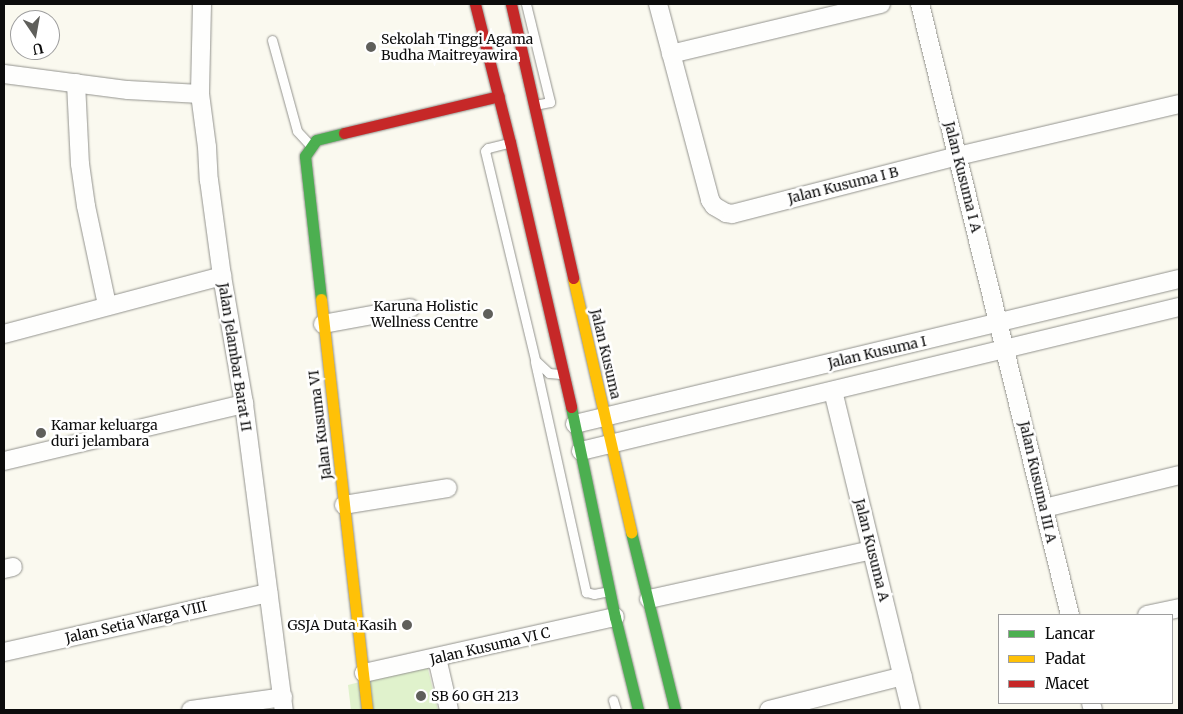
<!DOCTYPE html>
<style>
body{margin:0}
#map{position:relative;width:1183px;height:714px;overflow:hidden;background:#faf9ef;font-family:Merriweather,serif}
div>[style]{position:absolute}
.green>*{inset:0;background:#e0f2cc}
.roads{filter:drop-shadow(0 0 1px #93938e) drop-shadow(0 0 1px #93938e)}
.lane>*{height:9px;margin:-4.5px;padding:0 4.5px;transform-origin:4.5px;border-radius:4.5px;background:#fefefd}
.street>*{height:18px;margin:-9px;padding:0 9px;transform-origin:9px;border-radius:9px;background:#fefefd}
.fast>*{height:11px;margin:-5.5px;padding:0 5.5px;transform-origin:5.5px;border-radius:5.5px;background:#4caf50}
.slow>*{height:11px;margin:-5.5px;padding:0 5.5px;transform-origin:5.5px;border-radius:5.5px;background:#ffc107}
.jam>*{height:11px;margin:-5.5px;padding:0 5.5px;transform-origin:5.5px;border-radius:5.5px;background:#c62828}
.dots>*{width:14px;height:14px;translate:-50% -50%;box-sizing:border-box;border:2px solid #fff;border-radius:50%}
span{translate:-50% -50%;white-space:nowrap;text-align:center;line-height:1.15;-webkit-text-stroke:5px #fff;paint-order:stroke}
.poi-label{font-size:14px;color:#0c0c0c}
.left{translate:0 -50%;text-align:left}
.right{translate:-100% -50%;text-align:right}
.street-label{font-size:14px;color:#0c0c0c}
.frame{position:absolute;inset:0;border:5px solid #0c0c0c;pointer-events:none}
.legend{position:absolute;left:998px;top:614px;width:175px;height:90px;box-sizing:border-box;background:#fff;border:1px solid #9e9e9e;margin:0;padding:6px 9px;list-style:none;font-size:15px;color:#0c0c0c}
.legend li{display:flex;align-items:center;gap:10px;height:25px}
.legend b{width:25px;border:1px solid #9e9e9e}
.north{position:absolute;left:10px;top:10px;width:50px;height:50px;box-sizing:border-box;background:#fff;border:1px solid #9e9e9e;border-radius:50%;rotate:168deg;font-size:14px;font-weight:700;line-height:20px;text-align:center;color:#0c0c0c}
.north::after{content:'';display:block;margin:auto;width:18px;height:22px;background:#5f5f5b;clip-path:polygon(50% 0,100% 100%,50% 72%,0 100%)}
</style>
<div id="map">
<div class="green">
<div style="clip-path:polygon(427px 665px,438px 710px,351px 710px,348px 685px)"></div>
</div>
<div class="roads">
<div class="lane">
<div style="left:526px;top:4px;width:101px;rotate:76.2deg"></div>
<div style="left:550px;top:102px;width:16px;rotate:169deg"></div>
<div style="left:272px;top:40px;width:94px;rotate:74.6deg"></div>
<div style="left:297px;top:131px;width:19px;rotate:47deg"></div>
<div style="left:508px;top:143px;width:21px;rotate:166deg"></div>
<div style="left:488px;top:148px;width:4px;rotate:135deg"></div>
<div style="left:485px;top:151px;width:215px;rotate:76.5deg"></div>
<div style="left:535px;top:360px;width:19px;rotate:43deg"></div>
<div style="left:549px;top:373px;width:11px;rotate:5deg"></div>
<div style="left:535px;top:362px;width:236px;rotate:77.5deg"></div>
<div style="left:586px;top:592px;width:8px;rotate:14deg"></div>
<div style="left:594px;top:594px;width:15px;rotate:-11deg"></div>
<div style="left:613px;top:700px;width:10px;rotate:73deg"></div>
</div>
<div class="street">
<div style="left:202px;top:4px;width:90px;rotate:91.3deg"></div>
<div style="left:200px;top:94px;width:53px;rotate:82.5deg"></div>
<div style="left:207px;top:147px;width:33px;rotate:87deg"></div>
<div style="left:209px;top:180px;width:97px;rotate:82.3deg"></div>
<div style="left:222px;top:276px;width:130px;rotate:80.2deg"></div>
<div style="left:244px;top:404px;width:309px;rotate:82.6deg"></div>
<div style="left:658px;top:4px;width:203px;rotate:75.1deg"></div>
<div style="left:710px;top:200px;width:7px;rotate:56deg"></div>
<div style="left:714px;top:206px;width:14px;rotate:30deg"></div>
<div style="left:726px;top:213px;width:6px;rotate:9deg"></div>
<div style="left:732px;top:214px;width:233px;rotate:-14.4deg"></div>
<div style="left:958px;top:156px;width:227px;rotate:-13.2deg"></div>
<div style="left:920px;top:4px;width:629px;rotate:76.21deg"></div>
<div style="left:671px;top:54px;width:216px;rotate:-13.4deg"></div>
<div style="left:4px;top:74px;width:125px;rotate:7.4deg"></div>
<div style="left:128px;top:90px;width:72px;rotate:3.2deg"></div>
<div style="left:76px;top:83px;width:81px;rotate:87.2deg"></div>
<div style="left:80px;top:164px;width:42px;rotate:81.9deg"></div>
<div style="left:86px;top:206px;width:101px;rotate:78deg"></div>
<div style="left:323px;top:324px;width:89px;rotate:-10.3deg"></div>
<div style="left:4px;top:334px;width:226px;rotate:-14.9deg"></div>
<div style="left:833px;top:391px;width:328px;rotate:76.3deg"></div>
<div style="left:575px;top:424px;width:621px;rotate:-13.5deg"></div>
<div style="left:581px;top:451px;width:615px;rotate:-13.54deg"></div>
<div style="left:4px;top:461px;width:247px;rotate:-13.4deg"></div>
<div style="left:344px;top:505px;width:105px;rotate:-9.3deg"></div>
<div style="left:1044px;top:508px;width:139px;rotate:-13.7deg"></div>
<div style="left:4px;top:569px;width:9px;rotate:-13deg"></div>
<div style="left:649px;top:599px;width:228px;rotate:-12.4deg"></div>
<div style="left:1147px;top:615px;width:33px;rotate:-12deg"></div>
<div style="left:4px;top:652px;width:271px;rotate:-12.6deg"></div>
<div style="left:437px;top:658px;width:53px;rotate:77deg"></div>
<div style="left:364px;top:673px;width:257px;rotate:-12.6deg"></div>
<div style="left:1091px;top:703px;width:7px;rotate:74deg"></div>
<div style="left:191px;top:710px;width:93px;rotate:-8deg"></div>
<div style="left:769px;top:710px;width:138px;rotate:-14.2deg"></div>
</div>
<div class="fast">
<div style="left:321px;top:299px;width:144px;rotate:-96.4deg"></div>
<div style="left:305px;top:156px;width:19px;rotate:-55deg"></div>
<div style="left:316px;top:140px;width:29px;rotate:-14deg"></div>
<div style="left:571px;top:407px;width:215px;rotate:78.2deg"></div>
<div style="left:615px;top:617px;width:96px;rotate:76.1deg"></div>
<div style="left:631px;top:532px;width:183px;rotate:76.1deg"></div>
</div>
<div class="slow">
<div style="left:573px;top:278px;width:261px;rotate:77.1deg"></div>
<div style="left:321px;top:299px;width:414px;rotate:83.6deg"></div>
</div>
<div class="jam">
<div style="left:475px;top:4px;width:142px;rotate:75.8deg"></div>
<div style="left:510px;top:142px;width:272px;rotate:77deg"></div>
<div style="left:511px;top:4px;width:281px;rotate:77.2deg"></div>
<div style="left:344px;top:133px;width:159px;rotate:-13.4deg"></div>
</div>
</div>
<div class="dots">
<div style="left:371px;top:47px;background:#5f5f5b"></div>
<div style="left:488px;top:314px;background:#5f5f5b"></div>
<div style="left:41px;top:433px;background:#5f5f5b"></div>
<div style="left:407px;top:625px;background:#5f5f5b"></div>
<div style="left:421px;top:696px;background:#5f5f5b"></div>
</div>
<div class="poi-label">
<span class="left" style="left:381px;top:47px">Sekolah Tinggi Agama<br>Budha Maitreyawira</span>
<span class="right" style="left:478px;top:314px">Karuna Holistic<br>Wellness Centre</span>
<span class="left" style="left:51px;top:433px">Kamar keluarga<br>duri jelambara</span>
<span class="right" style="left:397px;top:625px">GSJA Duta Kasih</span>
<span class="left" style="left:431px;top:696px">SB 60 GH 213</span>
</div>
<div class="street-label">
<span style="left:963px;top:177px;rotate:76deg">Jalan Kusuma I A</span>
<span style="left:843px;top:185px;rotate:-14deg">Jalan Kusuma I B</span>
<span style="left:877px;top:352px;rotate:-13deg">Jalan Kusuma I</span>
<span style="left:606px;top:354px;rotate:77deg">Jalan Kusuma</span>
<span style="left:235px;top:357px;rotate:81deg">Jalan Jelambar Barat II</span>
<span style="left:320px;top:425px;rotate:-97deg">Jalan Kusuma VI</span>
<span style="left:1038px;top:482px;rotate:77deg">Jalan Kusuma III A</span>
<span style="left:872px;top:550px;rotate:76deg">Jalan Kusuma A</span>
<span style="left:136px;top:622px;rotate:-13deg">Jalan Setia Warga VIII</span>
<span style="left:490px;top:646px;rotate:-13deg">Jalan Kusuma VI C</span>
</div>
<div class="frame"></div>
<ul class="legend">
<li><b style="height:6px;background:#4caf50"></b>Lancar</li>
<li><b style="height:6px;background:#ffc107"></b>Padat</li>
<li><b style="height:6px;background:#c62828"></b>Macet</li>
</ul>
<div class="north">U</div>
</div>
